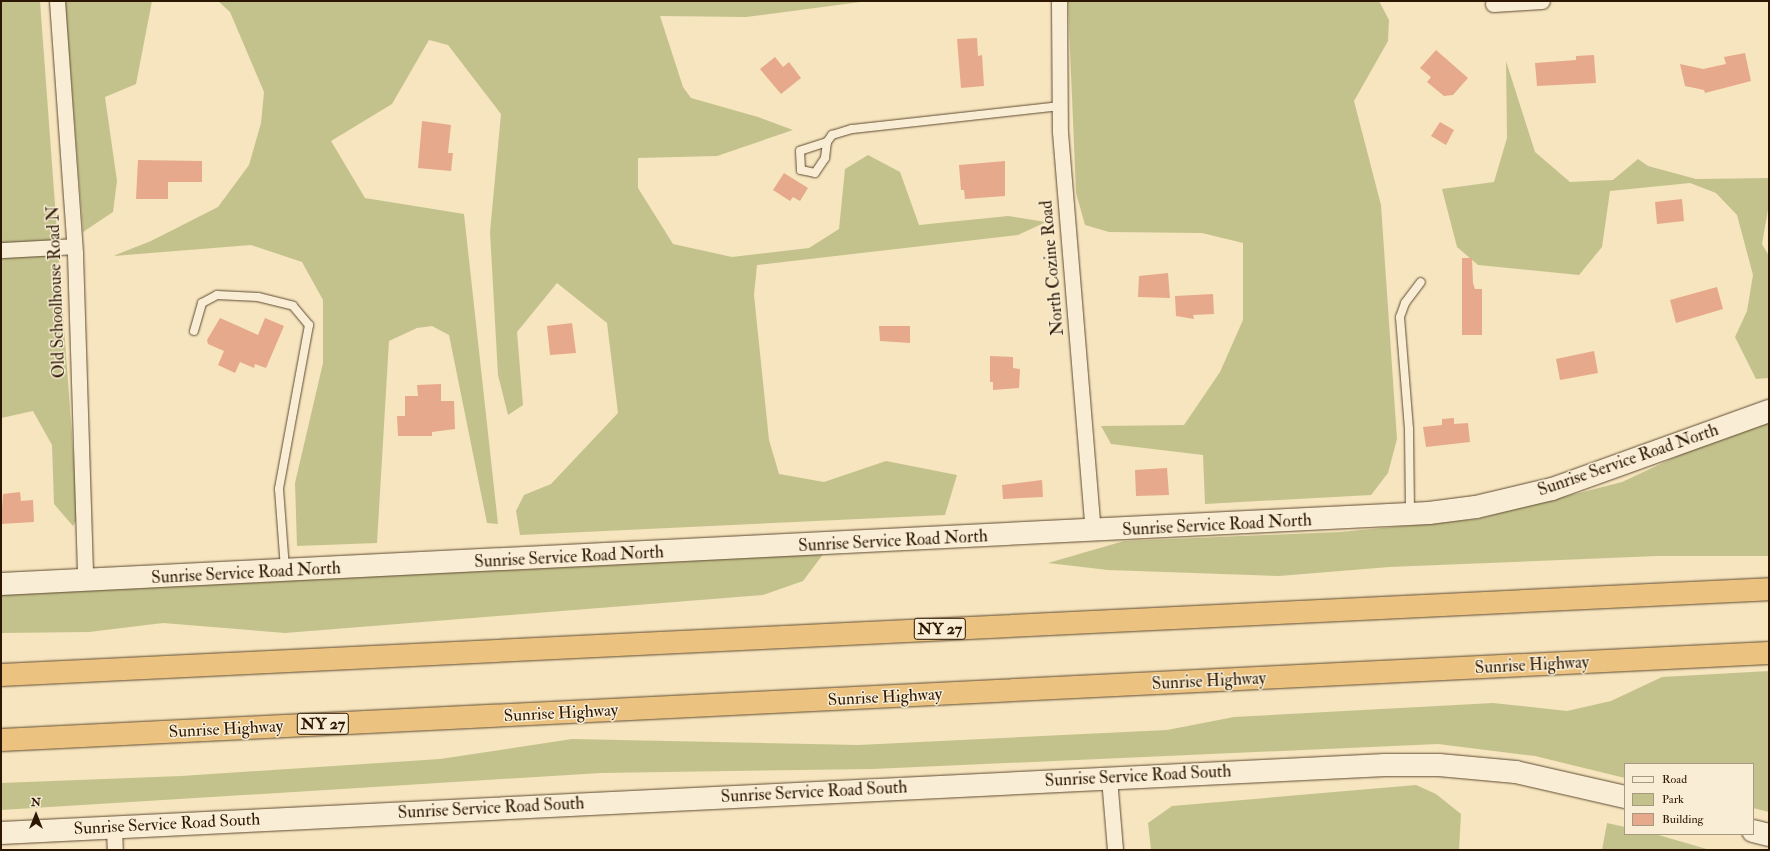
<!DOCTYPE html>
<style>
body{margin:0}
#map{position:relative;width:1770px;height:851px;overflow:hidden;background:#f6e5be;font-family:"IM FELL Double Pica",serif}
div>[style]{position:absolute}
.green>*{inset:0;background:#c4c28c}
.building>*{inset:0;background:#e7a98c}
.roads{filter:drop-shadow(0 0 1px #5f4a32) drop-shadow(0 0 1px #5f4a32)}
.lane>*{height:8px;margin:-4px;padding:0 4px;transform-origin:4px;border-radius:4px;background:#f9eed5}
.street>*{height:15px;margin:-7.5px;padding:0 7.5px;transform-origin:7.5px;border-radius:7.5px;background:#f9eed5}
.secondary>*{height:22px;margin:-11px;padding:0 11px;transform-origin:11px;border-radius:11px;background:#f9eed5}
.highway>*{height:22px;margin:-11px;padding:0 11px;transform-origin:11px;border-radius:11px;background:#ebc27f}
span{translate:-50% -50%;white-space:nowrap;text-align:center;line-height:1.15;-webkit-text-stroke:3px #f9eed5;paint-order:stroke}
.shield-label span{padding:1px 3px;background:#f9eed5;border:1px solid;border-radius:3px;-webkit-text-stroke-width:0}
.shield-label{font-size:16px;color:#2d1703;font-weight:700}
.street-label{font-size:17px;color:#2d1703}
.frame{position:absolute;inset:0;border:2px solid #2d1703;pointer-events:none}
.legend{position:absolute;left:1624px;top:763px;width:130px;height:72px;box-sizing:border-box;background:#f9eed5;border:1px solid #a79881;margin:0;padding:5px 7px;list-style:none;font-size:12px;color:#2d1703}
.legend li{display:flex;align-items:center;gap:8px;height:20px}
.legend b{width:20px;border:1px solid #a79881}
.north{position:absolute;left:16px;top:795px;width:40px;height:40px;-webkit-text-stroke:3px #f9eed5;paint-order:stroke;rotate:0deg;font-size:11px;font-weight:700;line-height:16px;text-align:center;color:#2d1703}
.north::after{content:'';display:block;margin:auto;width:14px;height:18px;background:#2d1703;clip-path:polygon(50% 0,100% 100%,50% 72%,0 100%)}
</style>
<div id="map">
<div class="green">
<div style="clip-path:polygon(1px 1px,40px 1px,78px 517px,73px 526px,54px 504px,52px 445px,33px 411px,1px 418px)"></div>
<div style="clip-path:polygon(65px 1px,152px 1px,136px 84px,105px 97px,117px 181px,113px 212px,83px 232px)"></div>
<div style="clip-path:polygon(218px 1px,868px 1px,746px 17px,660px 16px,683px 87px,691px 98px,758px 117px,793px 130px,717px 156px,638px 158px,638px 188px,673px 244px,732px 257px,809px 248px,839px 229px,845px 169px,868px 155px,900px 172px,919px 225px,1008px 216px,1046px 222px,1018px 235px,757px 265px,754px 295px,769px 440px,779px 474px,824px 482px,886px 461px,957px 475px,945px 515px,520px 535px,516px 511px,524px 495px,551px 484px,618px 413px,607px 323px,557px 283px,517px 332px,523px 405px,508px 415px,498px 375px,490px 232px,501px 114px,448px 45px,429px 40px,392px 104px,331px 141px,365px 198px,464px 214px,498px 524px,487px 523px,449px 335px,432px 326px,417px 328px,389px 341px,377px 543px,297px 546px,295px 483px,323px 363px,323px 300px,302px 262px,251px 245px,113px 256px,151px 241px,218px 207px,249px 165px,261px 123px,264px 92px,230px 12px)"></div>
<div style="clip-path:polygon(1068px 1px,1379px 1px,1389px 20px,1388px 41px,1354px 101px,1381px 205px,1397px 439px,1388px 473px,1371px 495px,1205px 504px,1203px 455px,1111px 444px,1101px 426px,1184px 425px,1220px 372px,1243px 320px,1243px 243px,1202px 233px,1109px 232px,1085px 225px,1076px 193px)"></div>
<div style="clip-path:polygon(1506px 61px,1535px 152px,1570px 182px,1613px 180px,1638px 159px,1648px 166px,1696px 179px,1769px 178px,1769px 204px,1762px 244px,1769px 256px,1769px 378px,1756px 379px,1735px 337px,1747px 311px,1753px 275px,1737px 215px,1716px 193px,1690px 183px,1610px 191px,1602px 247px,1579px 275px,1478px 265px,1457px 247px,1442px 189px,1494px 182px,1507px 138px)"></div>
<div style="clip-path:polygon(1769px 420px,1769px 556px,1657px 556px,1389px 567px,1279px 576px,1108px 570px,1048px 563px,1124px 541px,1340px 532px,1477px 519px,1622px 482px,1731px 431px)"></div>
<div style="clip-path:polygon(824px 553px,803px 581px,763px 595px,285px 633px,163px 623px,89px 632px,1px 633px,1px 593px)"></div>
<div style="clip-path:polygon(1769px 671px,1769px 812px,1753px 808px,1753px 764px,1625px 764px,1625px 778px,1535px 756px,1438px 744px,872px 769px,601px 773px,1px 810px,1px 783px,181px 776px,440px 759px,572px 739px,858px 745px,1167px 730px,1234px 717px,1493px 703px,1567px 711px,1611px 701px,1662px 677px)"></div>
<div style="clip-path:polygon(1416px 785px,1436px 794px,1461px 814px,1459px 850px,1151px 850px,1148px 823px,1172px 806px)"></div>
<div style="clip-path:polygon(1607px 823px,1625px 827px,1625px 834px,1655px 834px,1710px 850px,1602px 850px)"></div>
</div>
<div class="building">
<div style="clip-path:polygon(977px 38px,978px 56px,982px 55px,984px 86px,961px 88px,957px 39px)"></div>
<div style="clip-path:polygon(1436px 50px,1468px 78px,1453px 95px,1444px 96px,1427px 82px,1431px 77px,1420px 68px)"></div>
<div style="clip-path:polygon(1745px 53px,1751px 81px,1705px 93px,1704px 90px,1685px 86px,1680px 64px,1703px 69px,1726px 64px,1724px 57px)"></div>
<div style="clip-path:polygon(1594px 55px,1596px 83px,1537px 86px,1535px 63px,1576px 60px,1576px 56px)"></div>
<div style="clip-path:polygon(775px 57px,783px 67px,789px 62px,801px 78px,781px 94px,760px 69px)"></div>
<div style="clip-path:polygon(422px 121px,451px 125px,448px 153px,453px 153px,451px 171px,418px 168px)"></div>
<div style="clip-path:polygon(1440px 122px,1454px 130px,1446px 145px,1431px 136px)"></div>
<div style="clip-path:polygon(138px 160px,202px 161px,202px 182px,168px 182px,168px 199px,136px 199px)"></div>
<div style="clip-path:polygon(1005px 161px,1005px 196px,965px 199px,964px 190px,961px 190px,959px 165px)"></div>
<div style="clip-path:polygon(784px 173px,808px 188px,800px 201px,793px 197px,790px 201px,773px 190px)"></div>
<div style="clip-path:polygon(1682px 199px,1684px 221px,1657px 224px,1655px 202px)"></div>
<div style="clip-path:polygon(1462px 258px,1472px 258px,1473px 283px,1475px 289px,1482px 289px,1482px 335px,1462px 335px)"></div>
<div style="clip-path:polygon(1168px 273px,1170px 298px,1138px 297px,1139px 276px)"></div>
<div style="clip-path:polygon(1717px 287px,1723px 309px,1676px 323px,1670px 300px)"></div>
<div style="clip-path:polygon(1213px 294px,1214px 314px,1193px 315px,1194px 319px,1176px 316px,1175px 296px)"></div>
<div style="clip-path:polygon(220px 318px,258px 335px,265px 318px,284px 326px,266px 368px,255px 364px,254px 368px,240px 362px,235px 373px,218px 365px,224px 351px,208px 344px,207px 340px)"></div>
<div style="clip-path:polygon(572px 323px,576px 353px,550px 355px,547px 326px)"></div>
<div style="clip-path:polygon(879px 326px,910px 326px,910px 343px,880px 341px)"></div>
<div style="clip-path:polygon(1594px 351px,1598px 373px,1560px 380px,1556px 359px)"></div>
<div style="clip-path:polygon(990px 356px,1013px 357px,1013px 368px,1020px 369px,1019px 388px,993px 390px,993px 382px,990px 382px)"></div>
<div style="clip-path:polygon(441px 384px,441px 401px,454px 401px,455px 429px,432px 432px,432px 436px,398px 436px,397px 416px,405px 416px,405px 396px,418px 396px,417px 385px)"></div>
<div style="clip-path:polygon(1454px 418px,1454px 424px,1468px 423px,1470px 442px,1426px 447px,1423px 427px,1442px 425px,1442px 419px)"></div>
<div style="clip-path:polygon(1167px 468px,1169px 495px,1136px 496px,1135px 470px)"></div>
<div style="clip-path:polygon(1042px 480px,1043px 497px,1003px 499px,1002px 485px)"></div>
<div style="clip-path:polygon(20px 492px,21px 501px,33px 500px,34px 522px,1px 524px,3px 494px)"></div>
</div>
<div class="roads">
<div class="lane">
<div style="left:827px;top:142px;width:28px;rotate:162deg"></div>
<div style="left:800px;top:151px;width:19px;rotate:87deg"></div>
<div style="left:801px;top:170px;width:14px;rotate:12deg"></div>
<div style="left:815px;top:173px;width:18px;rotate:-56deg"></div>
<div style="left:825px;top:158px;width:16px;rotate:-83deg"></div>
<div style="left:827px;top:142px;width:9px;rotate:-54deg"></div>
<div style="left:832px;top:135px;width:21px;rotate:-17deg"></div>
<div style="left:852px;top:129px;width:208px;rotate:-6.3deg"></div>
<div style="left:194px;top:331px;width:29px;rotate:-74deg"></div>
<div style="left:202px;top:303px;width:17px;rotate:-28deg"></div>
<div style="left:217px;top:295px;width:41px;rotate:2.8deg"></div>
<div style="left:258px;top:297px;width:36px;rotate:14deg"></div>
<div style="left:293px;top:306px;width:25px;rotate:50deg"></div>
<div style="left:309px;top:325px;width:167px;rotate:100.4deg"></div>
<div style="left:279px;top:489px;width:80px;rotate:85.7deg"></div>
<div style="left:1410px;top:512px;width:83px;rotate:-90.7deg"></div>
<div style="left:1409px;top:429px;width:112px;rotate:-94.6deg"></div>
<div style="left:1400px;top:317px;width:15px;rotate:-70deg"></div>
<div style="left:1405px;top:303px;width:26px;rotate:-53deg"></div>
</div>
<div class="street">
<div style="left:57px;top:1px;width:254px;rotate:85.9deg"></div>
<div style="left:75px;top:254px;width:327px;rotate:88.2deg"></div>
<div style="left:1059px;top:1px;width:131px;rotate:89.6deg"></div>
<div style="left:1060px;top:132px;width:400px;rotate:85.3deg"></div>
<div style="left:1493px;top:4px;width:49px;rotate:-3.5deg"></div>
<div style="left:1px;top:250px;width:73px;rotate:-3.1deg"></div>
<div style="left:1109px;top:778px;width:72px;rotate:85.2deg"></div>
<div style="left:114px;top:827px;width:23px;rotate:88deg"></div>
</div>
<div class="secondary">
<div style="left:1px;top:584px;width:1430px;rotate:-2.85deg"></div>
<div style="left:1429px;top:513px;width:47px;rotate:-7.3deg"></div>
<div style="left:1476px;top:507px;width:78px;rotate:-13.3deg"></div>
<div style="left:1552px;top:489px;width:231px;rotate:-19.8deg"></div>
<div style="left:1753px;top:831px;width:16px;rotate:14deg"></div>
<div style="left:1px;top:833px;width:1386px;rotate:-2.81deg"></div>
<div style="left:1385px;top:765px;width:54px"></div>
<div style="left:1439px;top:765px;width:77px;rotate:5.2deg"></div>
<div style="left:1516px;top:772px;width:112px;rotate:12.9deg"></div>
</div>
<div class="highway">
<div style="left:1px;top:675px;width:1770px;rotate:-2.78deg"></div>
<div style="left:1px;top:740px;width:1770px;rotate:-2.82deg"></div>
</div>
</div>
<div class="shield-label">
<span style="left:940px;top:629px">NY 27</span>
<span style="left:323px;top:724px">NY 27</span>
</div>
<div class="street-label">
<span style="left:1052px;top:268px;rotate:-95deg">North Cozine Road</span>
<span style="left:56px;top:292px;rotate:-92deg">Old Schoolhouse Road N</span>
<span style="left:1628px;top:460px;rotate:-19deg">Sunrise Service Road North</span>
<span style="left:1217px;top:525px;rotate:-3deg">Sunrise Service Road North</span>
<span style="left:893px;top:541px;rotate:-3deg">Sunrise Service Road North</span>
<span style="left:569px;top:557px;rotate:-3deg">Sunrise Service Road North</span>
<span style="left:246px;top:573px;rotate:-3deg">Sunrise Service Road North</span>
<span style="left:1532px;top:665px;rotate:-3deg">Sunrise Highway</span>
<span style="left:1209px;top:681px;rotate:-3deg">Sunrise Highway</span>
<span style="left:885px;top:697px;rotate:-3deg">Sunrise Highway</span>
<span style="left:561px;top:713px;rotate:-3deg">Sunrise Highway</span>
<span style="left:226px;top:729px;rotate:-3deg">Sunrise Highway</span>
<span style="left:1138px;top:776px;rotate:-3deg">Sunrise Service Road South</span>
<span style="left:814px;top:792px;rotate:-3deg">Sunrise Service Road South</span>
<span style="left:491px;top:808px;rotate:-3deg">Sunrise Service Road South</span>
<span style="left:167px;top:824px;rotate:-3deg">Sunrise Service Road South</span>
</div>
<div class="frame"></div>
<ul class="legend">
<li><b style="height:5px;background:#f9eed5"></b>Road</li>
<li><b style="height:11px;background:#c4c28c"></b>Park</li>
<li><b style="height:11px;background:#e7a98c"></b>Building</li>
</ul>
<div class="north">N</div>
</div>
